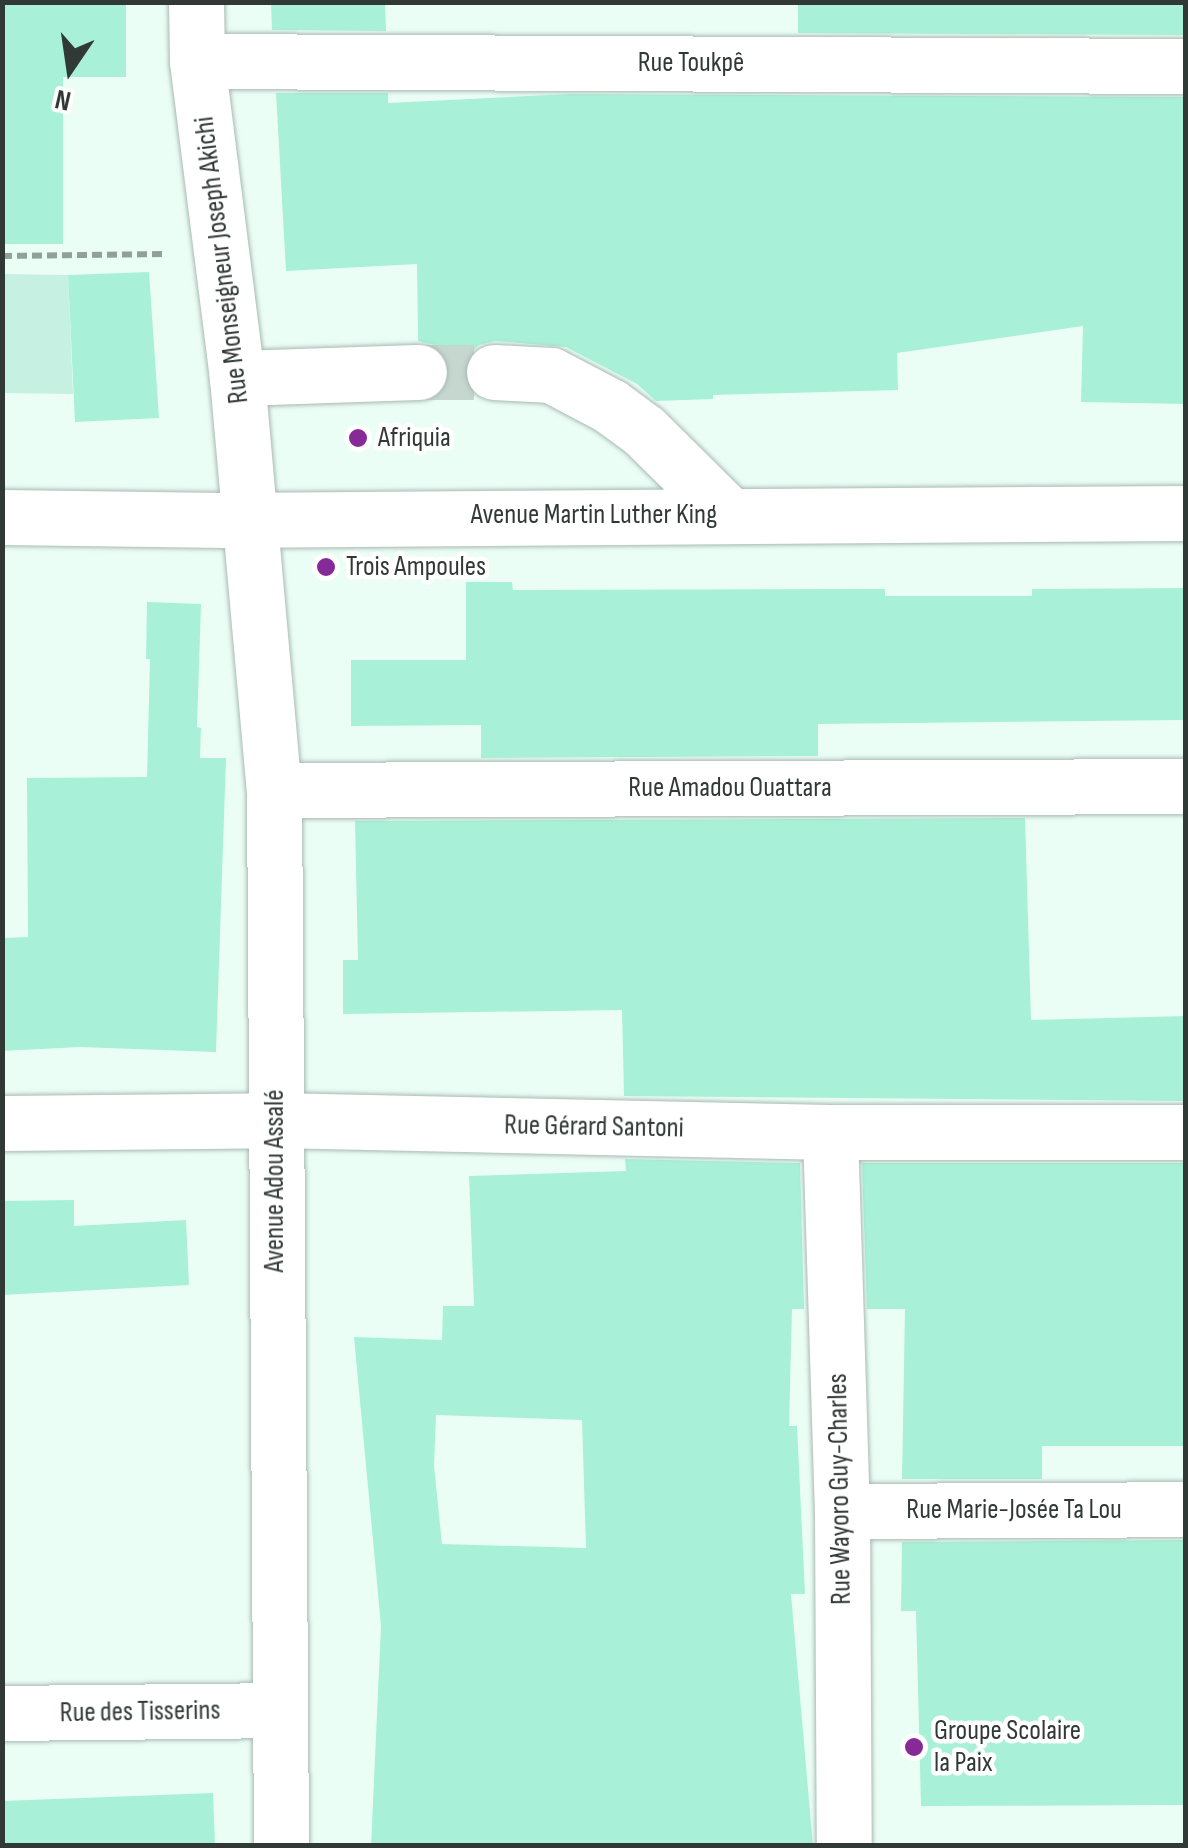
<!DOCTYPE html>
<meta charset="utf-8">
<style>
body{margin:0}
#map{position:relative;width:1188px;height:1848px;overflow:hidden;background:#ebfef6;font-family:"Sofia Sans Condensed",sans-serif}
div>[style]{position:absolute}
.green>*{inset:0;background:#c6f0e1}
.building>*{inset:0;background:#a8f1d8}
.minor-tunnel>*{height:55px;margin-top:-27.5px;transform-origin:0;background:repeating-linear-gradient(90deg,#c6d7d0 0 55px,transparent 0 83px)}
.path>*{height:6px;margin-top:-3px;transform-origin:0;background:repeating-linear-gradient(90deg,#92a09a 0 10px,transparent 0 15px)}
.roads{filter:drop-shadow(0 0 2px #a8bab3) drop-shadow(0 0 2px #a8bab3)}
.minor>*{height:55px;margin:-27.5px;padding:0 27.5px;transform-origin:27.5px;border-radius:27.5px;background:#fff}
.dots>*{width:28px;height:28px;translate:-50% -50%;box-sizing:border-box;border:5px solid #fff;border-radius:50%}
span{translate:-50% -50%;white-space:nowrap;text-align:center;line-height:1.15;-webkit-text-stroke:9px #fff;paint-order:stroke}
.street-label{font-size:28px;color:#313936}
.poi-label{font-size:28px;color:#313936}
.left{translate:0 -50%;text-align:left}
.frame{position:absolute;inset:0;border:5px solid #313936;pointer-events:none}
.north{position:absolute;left:20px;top:20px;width:100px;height:100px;-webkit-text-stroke:8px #fff;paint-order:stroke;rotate:193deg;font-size:28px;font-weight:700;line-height:40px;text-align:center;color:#313936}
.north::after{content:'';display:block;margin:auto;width:35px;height:45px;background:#313936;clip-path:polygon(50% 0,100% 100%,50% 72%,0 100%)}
</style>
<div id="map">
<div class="green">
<div style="clip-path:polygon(3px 274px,68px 275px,73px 394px,3px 393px)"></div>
</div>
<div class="building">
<div style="clip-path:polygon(2px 2px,126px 2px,126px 77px,63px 77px,63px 244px,2px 244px)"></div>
<div style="clip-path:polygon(271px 2px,385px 2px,386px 31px,272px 30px)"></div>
<div style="clip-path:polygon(798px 2px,1186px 2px,1186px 35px,798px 33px)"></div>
<div style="clip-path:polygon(276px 93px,388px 93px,388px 103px,570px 94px,1186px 97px,1186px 404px,1081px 402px,1083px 326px,897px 353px,898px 390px,713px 395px,713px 399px,656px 401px,637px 384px,566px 347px,495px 341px,479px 345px,467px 356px,463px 371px,475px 396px,437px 397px,447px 386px,450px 370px,445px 355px,435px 345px,418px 341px,417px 264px,286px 271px)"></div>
<div style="clip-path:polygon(149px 272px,159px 418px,75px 422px,68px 275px)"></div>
<div style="clip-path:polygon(466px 582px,512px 582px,513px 590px,885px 589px,885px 596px,1032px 596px,1032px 589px,1186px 588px,1186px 720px,818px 724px,818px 756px,481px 758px,481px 725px,351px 726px,351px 660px,466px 660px)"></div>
<div style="clip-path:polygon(147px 602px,201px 604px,197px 727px,201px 728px,200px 758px,226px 758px,216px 1052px,80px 1047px,2px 1051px,2px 938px,28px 937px,27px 778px,147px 777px,150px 659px,146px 659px)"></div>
<div style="clip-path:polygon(1025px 818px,1031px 1020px,1186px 1016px,1186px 1101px,624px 1096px,622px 1010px,343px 1014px,343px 960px,358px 960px,355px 821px)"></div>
<div style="clip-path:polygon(evenodd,625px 1159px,800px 1163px,804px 1309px,792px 1309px,789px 1426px,797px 1426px,805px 1594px,791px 1594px,813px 1846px,371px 1846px,381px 1626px,354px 1337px,442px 1340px,443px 1306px,474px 1306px,469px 1176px,626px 1171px,625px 1159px,436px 1415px,582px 1420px,586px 1548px,442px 1544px,434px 1466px,436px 1415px)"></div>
<div style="clip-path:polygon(862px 1163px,1186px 1163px,1186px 1446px,1042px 1446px,1042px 1479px,902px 1479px,905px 1309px,867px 1309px)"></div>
<div style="clip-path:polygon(74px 1200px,74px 1226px,186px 1220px,189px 1285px,2px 1295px,2px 1201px)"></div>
<div style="clip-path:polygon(1186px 1540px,1186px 1805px,921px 1806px,916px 1611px,901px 1611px,902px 1542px)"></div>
<div style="clip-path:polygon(213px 1793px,215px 1846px,2px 1846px,2px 1801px)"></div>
</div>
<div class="minor-tunnel">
<div style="left:419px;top:372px;width:75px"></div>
</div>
<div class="path">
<div style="left:2px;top:256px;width:163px;rotate:-0.7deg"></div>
</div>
<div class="roads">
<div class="minor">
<div style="left:196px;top:2px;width:59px;rotate:89deg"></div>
<div style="left:197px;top:61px;width:320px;rotate:82.8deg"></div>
<div style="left:237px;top:378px;width:414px;rotate:84.9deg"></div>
<div style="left:274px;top:790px;width:1056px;rotate:89.62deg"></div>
<div style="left:197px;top:61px;width:989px;rotate:0.29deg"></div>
<div style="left:494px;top:372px;width:57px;rotate:3deg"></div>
<div style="left:551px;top:375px;width:67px;rotate:27.7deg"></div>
<div style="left:610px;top:406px;width:42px;rotate:36.3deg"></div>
<div style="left:644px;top:431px;width:120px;rotate:44.7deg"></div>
<div style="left:237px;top:378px;width:182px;rotate:-1.9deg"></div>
<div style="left:2px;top:517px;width:223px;rotate:0.8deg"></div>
<div style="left:225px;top:520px;width:961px;rotate:-0.42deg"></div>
<div style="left:274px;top:790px;width:912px;rotate:-0.25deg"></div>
<div style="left:2px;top:1123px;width:273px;rotate:-0.6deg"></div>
<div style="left:275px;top:1120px;width:555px;rotate:1.24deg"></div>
<div style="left:830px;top:1132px;width:356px"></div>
<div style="left:830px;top:1132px;width:379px;rotate:88.2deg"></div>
<div style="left:842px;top:1511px;width:335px;rotate:89.7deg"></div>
<div style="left:842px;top:1511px;width:344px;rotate:-0.3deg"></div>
<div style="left:2px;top:1713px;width:276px;rotate:-0.6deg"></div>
</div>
</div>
<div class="dots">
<div style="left:358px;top:438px;background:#852a96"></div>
<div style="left:326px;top:567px;background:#852a96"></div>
<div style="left:914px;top:1747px;background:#852a96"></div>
</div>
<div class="street-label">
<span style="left:691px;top:63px">Rue Toukpê</span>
<span style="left:222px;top:260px;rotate:-97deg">Rue Monseigneur Joseph Akichi</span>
<span style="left:594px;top:515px">Avenue Martin Luther King</span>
<span style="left:730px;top:788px">Rue Amadou Ouattara</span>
<span style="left:594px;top:1127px;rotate:1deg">Rue Gérard Santoni</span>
<span style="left:275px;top:1181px;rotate:-90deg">Avenue Adou Assalé</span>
<span style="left:840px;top:1489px;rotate:-91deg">Rue Wayoro Guy-Charles</span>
<span style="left:1014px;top:1510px">Rue Marie-Josée Ta Lou</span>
<span style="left:140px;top:1712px;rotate:-1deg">Rue des Tisserins</span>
</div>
<div class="poi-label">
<span class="left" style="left:378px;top:438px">Afriquia</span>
<span class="left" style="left:346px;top:567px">Trois Ampoules</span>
<span class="left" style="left:934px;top:1747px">Groupe Scolaire<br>la Paix</span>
</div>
<div class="frame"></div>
<div class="north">N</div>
</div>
